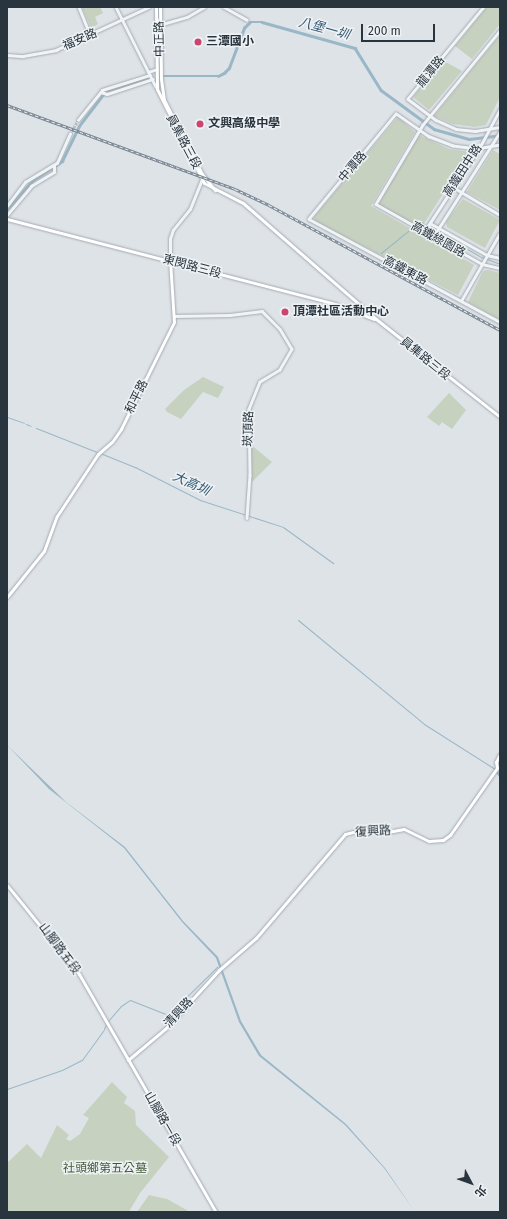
<!DOCTYPE html>
<meta charset="utf-8">
<style>
body{margin:0}
#map{position:relative;width:507px;height:1219px;overflow:hidden;background:#dee3e8;font-family:"Fira Sans","Noto Sans TC",sans-serif}
div>[style]{position:absolute}
.green>*{inset:0;background:#c7d1c0}
.water>*{inset:0;background:#9ab7c7}
.stream>*{height:1px;margin:-0.5px;padding:0 0.5px;transform-origin:0.5px;border-radius:0.5px;background:#9ab7c7}
.canal>*{height:2.5px;margin:-1.25px;padding:0 1.25px;transform-origin:1.25px;border-radius:1.25px;background:#9ab7c7}
.street-tunnel>*{height:2.5px;margin-top:-1.25px;transform-origin:0;background:repeating-linear-gradient(90deg,#bac0c6 0 2.5px,transparent 0 3.5px)}
.roads{filter:drop-shadow(0 0 1px #a4abb2) drop-shadow(0 0 1px #a4abb2)}
.street>*{height:2.5px;margin:-1.25px;padding:0 1.25px;transform-origin:1.25px;border-radius:1.25px;background:#f1f4f6}
.secondary>*{height:3px;margin:-1.5px;padding:0 1.5px;transform-origin:1.5px;border-radius:1.5px;background:#fff}
.rail>*{height:2.5px;margin-top:-1.25px;transform-origin:0;background:repeating-linear-gradient(90deg,#eef2f5 0 3px,#788591 0 6px);box-sizing:border-box;border-block:1px solid #788591}
.dots>*{width:11px;height:11px;translate:-50% -50%;box-sizing:border-box;border:2px solid #eef2f5;border-radius:50%}
span{translate:-50% -50%;white-space:nowrap;text-align:center;line-height:1.15;-webkit-text-stroke:3px #eef2f5;paint-order:stroke}
.street-label{font-size:12px;color:#28343e}
.poi-label{font-size:12px;color:#28343e;font-weight:700}
.left{translate:0 -50%;text-align:left}
.park-label{font-size:12px;color:#425936}
.water-label{font-size:13px;color:#335871;font-style:italic}
.frame{position:absolute;inset:0;border:8px solid #28343e;pointer-events:none}
.north{position:absolute;left:451px;top:1163px;width:40px;height:40px;-webkit-text-stroke:3px #eef2f5;paint-order:stroke;rotate:131deg;font-size:11px;font-weight:700;line-height:16px;text-align:center;color:#28343e}
.north::after{content:'';display:block;margin:auto;width:14px;height:18px;background:#28343e;clip-path:polygon(50% 0,100% 100%,50% 72%,0 100%)}
.scale{position:absolute;left:361px;top:24px;width:74px;height:18px;box-sizing:border-box;border:2px solid #28343e;border-top:0;padding-left:5px;font-size:12px;line-height:14px;white-space:nowrap;color:#28343e;-webkit-text-stroke:3px #eef2f5;paint-order:stroke}
</style>
<div id="map">
<div class="green">
<div style="clip-path:polygon(82px 7px,100px 7px,103px 13px,95px 17px,98px 24px,91px 28px)"></div>
<div style="clip-path:polygon(487px 7px,500px 7px,500px 24px,472px 59px,455px 46px)"></div>
<div style="clip-path:polygon(500px 35px,500px 97px,486px 125px,475px 127px,453px 124px,434px 116px)"></div>
<div style="clip-path:polygon(444px 61px,462px 71px,429px 110px,413px 97px)"></div>
<div style="clip-path:polygon(398px 117px,415px 132px,371px 206px,474px 265px,458px 295px,315px 221px,314px 217px)"></div>
<div style="clip-path:polygon(419px 135px,449px 149px,470px 152px,421px 228px,378px 205px)"></div>
<div style="clip-path:polygon(493px 150px,500px 154px,500px 210px,467px 192px)"></div>
<div style="clip-path:polygon(463px 199px,500px 220px,485px 248px,447px 227px,446px 222px)"></div>
<div style="clip-path:polygon(488px 270px,500px 273px,500px 320px,468px 302px,483px 271px)"></div>
<div style="clip-path:polygon(203px 377px,224px 387px,218px 398px,203px 392px,181px 419px,167px 412px,165px 409px,184px 390px)"></div>
<div style="clip-path:polygon(449px 393px,466px 410px,452px 429px,442px 422px,439px 426px,427px 417px)"></div>
<div style="clip-path:polygon(250px 444px,272px 462px,252px 482px,249px 461px)"></div>
<div style="clip-path:polygon(112px 1082px,127px 1097px,124px 1103px,135px 1111px,136px 1125px,169px 1157px,140px 1193px,130px 1210px,128px 1212px,7px 1212px,7px 1163px,27px 1144px,41px 1158px,57px 1125px,69px 1135px,66px 1139px,70px 1141px,80px 1134px,89px 1118px,83px 1115px)"></div>
<div style="clip-path:polygon(149px 1195px,167px 1199px,190px 1212px,137px 1212px)"></div>
</div>
<div class="water">
<div style="clip-path:polygon(7px 745px,66px 802px,125px 847px,183px 921px,218px 957px,241px 1021px,261px 1055px,346px 1124px,385px 1168px,415px 1212px,384px 1168px,345px 1125px,259px 1056px,239px 1022px,216px 958px,182px 922px,124px 848px,49px 789px)"></div>
</div>
<div class="stream">
<div style="left:416px;top:225px;width:6px;rotate:-31deg"></div>
<div style="left:421px;top:222px;width:17px;rotate:33deg"></div>
<div style="left:438px;top:232px;width:50px;rotate:30.2deg"></div>
<div style="left:481px;top:257px;width:20px;rotate:20deg"></div>
<div style="left:381px;top:253px;width:41px;rotate:-39.1deg"></div>
<div style="left:7px;top:417px;width:18px;rotate:19deg"></div>
<div style="left:26px;top:424px;width:5px;rotate:22deg"></div>
<div style="left:36px;top:428px;width:66px;rotate:21.5deg"></div>
<div style="left:100px;top:453px;width:38px;rotate:22deg"></div>
<div style="left:135px;top:467px;width:73px;rotate:26.9deg"></div>
<div style="left:200px;top:500px;width:87px;rotate:18deg"></div>
<div style="left:283px;top:527px;width:62px;rotate:35.8deg"></div>
<div style="left:298px;top:620px;width:163px;rotate:39.5deg"></div>
<div style="left:424px;top:724px;width:84px;rotate:32.4deg"></div>
<div style="left:108px;top:1021px;width:20px;rotate:-49deg"></div>
<div style="left:121px;top:1006px;width:11px;rotate:-34deg"></div>
<div style="left:130px;top:1000px;width:41px;rotate:21.5deg"></div>
<div style="left:168px;top:1015px;width:69px;rotate:-44.4deg"></div>
<div style="left:104px;top:1029px;width:5px;rotate:-68deg"></div>
<div style="left:7px;top:1089px;width:58px;rotate:-19.1deg"></div>
<div style="left:62px;top:1070px;width:22px;rotate:-27deg"></div>
<div style="left:82px;top:1060px;width:37px;rotate:-54deg"></div>
</div>
<div class="canal">
<div style="left:163px;top:76px;width:55px"></div>
<div style="left:218px;top:76px;width:7px;rotate:-27deg"></div>
<div style="left:224px;top:73px;width:7px;rotate:-45deg"></div>
<div style="left:229px;top:68px;width:43px;rotate:-69.4deg"></div>
<div style="left:244px;top:28px;width:8px;rotate:-45deg"></div>
<div style="left:250px;top:22px;width:12px"></div>
<div style="left:262px;top:22px;width:97px;rotate:15.6deg"></div>
<div style="left:355px;top:48px;width:49px;rotate:58.2deg"></div>
<div style="left:381px;top:90px;width:66px;rotate:36.3deg"></div>
<div style="left:434px;top:129px;width:36px;rotate:16deg"></div>
<div style="left:469px;top:139px;width:31px;rotate:-7deg"></div>
<div style="left:7px;top:209px;width:39px;rotate:-48deg"></div>
<div style="left:33px;top:180px;width:35px;rotate:-33deg"></div>
<div style="left:62px;top:161px;width:39px;rotate:-64deg"></div>
<div style="left:79px;top:126px;width:43px;rotate:-52.6deg"></div>
<div style="left:105px;top:92px;width:45px;rotate:-18deg"></div>
<div style="left:495px;top:769px;width:8px;rotate:50deg"></div>
</div>
<div class="street-tunnel">
<div style="left:70px;top:134px;width:16px;rotate:-60deg"></div>
</div>
<div class="roads">
<div class="street">
<div style="left:79px;top:7px;width:31px;rotate:68deg"></div>
<div style="left:116px;top:7px;width:89px;rotate:63.4deg"></div>
<div style="left:224px;top:7px;width:26px;rotate:29deg"></div>
<div style="left:484px;top:7px;width:119px;rotate:129.6deg"></div>
<div style="left:408px;top:99px;width:35px;rotate:37deg"></div>
<div style="left:436px;top:120px;width:22px;rotate:24deg"></div>
<div style="left:456px;top:129px;width:19px;rotate:6deg"></div>
<div style="left:475px;top:131px;width:25px;rotate:-9deg"></div>
<div style="left:159px;top:25px;width:29px;rotate:-16deg"></div>
<div style="left:187px;top:17px;width:20px;rotate:-30deg"></div>
<div style="left:500px;top:31px;width:122px;rotate:129.3deg"></div>
<div style="left:423px;top:125px;width:92px;rotate:120.7deg"></div>
<div style="left:376px;top:204px;width:122px;rotate:29.5deg"></div>
<div style="left:482px;top:264px;width:18px;rotate:13deg"></div>
<div style="left:7px;top:55px;width:16px;rotate:4deg"></div>
<div style="left:23px;top:56px;width:34px;rotate:-10deg"></div>
<div style="left:56px;top:50px;width:102px;rotate:-24.8deg"></div>
<div style="left:148px;top:72px;width:9px;rotate:-18deg"></div>
<div style="left:101px;top:92px;width:6px;rotate:18deg"></div>
<div style="left:107px;top:94px;width:48px;rotate:-18.1deg"></div>
<div style="left:78px;top:120px;width:38px;rotate:-51deg"></div>
<div style="left:102px;top:90px;width:50px;rotate:-17.4deg"></div>
<div style="left:500px;top:145px;width:23px;rotate:170deg"></div>
<div style="left:477px;top:149px;width:24px;rotate:-173deg"></div>
<div style="left:453px;top:146px;width:26px;rotate:-159deg"></div>
<div style="left:429px;top:137px;width:40px;rotate:-145.1deg"></div>
<div style="left:396px;top:114px;width:136px;rotate:129.6deg"></div>
<div style="left:309px;top:219px;width:217px;rotate:28.3deg"></div>
<div style="left:453px;top:187px;width:55px;rotate:30.8deg"></div>
<div style="left:7px;top:206px;width:30px;rotate:-53deg"></div>
<div style="left:25px;top:182px;width:37px;rotate:-31deg"></div>
<div style="left:57px;top:163px;width:32px;rotate:-66deg"></div>
<div style="left:7px;top:215px;width:38px;rotate:-50deg"></div>
<div style="left:31px;top:186px;width:27px;rotate:-31deg"></div>
<div style="left:54px;top:172px;width:6px;rotate:-90deg"></div>
<div style="left:430px;top:223px;width:65px;rotate:29.3deg"></div>
<div style="left:487px;top:255px;width:13px;rotate:13deg"></div>
<div style="left:424px;top:232px;width:106px;rotate:-56.9deg"></div>
<div style="left:482px;top:143px;width:38px;rotate:-62deg"></div>
<div style="left:433px;top:237px;width:125px;rotate:-57.5deg"></div>
<div style="left:170px;top:260px;width:21px;rotate:-90deg"></div>
<div style="left:170px;top:239px;width:9px;rotate:-72deg"></div>
<div style="left:173px;top:230px;width:27px;rotate:-51deg"></div>
<div style="left:190px;top:209px;width:31px;rotate:-68deg"></div>
<div style="left:461px;top:301px;width:78px;rotate:-60.2deg"></div>
<div style="left:174px;top:316px;width:56px;rotate:-1deg"></div>
<div style="left:230px;top:315px;width:32px;rotate:-7deg"></div>
<div style="left:262px;top:311px;width:25px;rotate:45deg"></div>
<div style="left:280px;top:329px;width:23px;rotate:59deg"></div>
<div style="left:292px;top:349px;width:24px;rotate:120deg"></div>
<div style="left:280px;top:370px;width:23px;rotate:149deg"></div>
<div style="left:260px;top:382px;width:29px;rotate:112deg"></div>
<div style="left:249px;top:409px;width:66px;rotate:89.1deg"></div>
<div style="left:250px;top:475px;width:43px;rotate:94deg"></div>
</div>
<div class="secondary">
<div style="left:156px;top:7px;width:82px;rotate:89.3deg"></div>
<div style="left:157px;top:89px;width:105px;rotate:63.4deg"></div>
<div style="left:204px;top:183px;width:44px;rotate:27.1deg"></div>
<div style="left:243px;top:203px;width:176px;rotate:41.1deg"></div>
<div style="left:376px;top:319px;width:158px;rotate:38.3deg"></div>
<div style="left:160px;top:7px;width:72px;rotate:89.2deg"></div>
<div style="left:161px;top:79px;width:21px;rotate:82deg"></div>
<div style="left:164px;top:100px;width:83px;rotate:62.8deg"></div>
<div style="left:202px;top:174px;width:21px;rotate:51deg"></div>
<div style="left:7px;top:219px;width:339px;rotate:14.5deg"></div>
<div style="left:335px;top:304px;width:42px;rotate:21deg"></div>
<div style="left:7px;top:597px;width:59px;rotate:-51.2deg"></div>
<div style="left:44px;top:551px;width:37px;rotate:-70deg"></div>
<div style="left:57px;top:516px;width:74px;rotate:-56.5deg"></div>
<div style="left:98px;top:454px;width:18px;rotate:-41deg"></div>
<div style="left:112px;top:442px;width:16px;rotate:-55deg"></div>
<div style="left:121px;top:429px;width:119px;rotate:-63.6deg"></div>
<div style="left:174px;top:322px;width:62px;rotate:-93.7deg"></div>
<div style="left:7px;top:885px;width:114px;rotate:51deg"></div>
<div style="left:79px;top:974px;width:275px;rotate:60.1deg"></div>
<div style="left:128px;top:1060px;width:48px;rotate:-40deg"></div>
<div style="left:165px;top:1029px;width:80px;rotate:-47.5deg"></div>
<div style="left:219px;top:970px;width:49px;rotate:-40.9deg"></div>
<div style="left:256px;top:938px;width:137px;rotate:-49.4deg"></div>
<div style="left:345px;top:834px;width:16px;rotate:-14deg"></div>
<div style="left:361px;top:830px;width:27px;rotate:4deg"></div>
<div style="left:388px;top:832px;width:16px;rotate:-11deg"></div>
<div style="left:404px;top:829px;width:28px;rotate:26deg"></div>
<div style="left:429px;top:841px;width:14px;rotate:-4deg"></div>
<div style="left:443px;top:840px;width:9px;rotate:-36deg"></div>
<div style="left:450px;top:835px;width:82px;rotate:-55deg"></div>
<div style="left:497px;top:768px;width:6px;rotate:-99deg"></div>
<div style="left:496px;top:762px;width:9px;rotate:-63deg"></div>
</div>
</div>
<div class="rail">
<div style="left:7px;top:105px;width:243px;rotate:20.2deg"></div>
<div style="left:235px;top:189px;width:38px;rotate:25deg"></div>
<div style="left:269px;top:205px;width:263px;rotate:28.4deg"></div>
</div>
<div class="dots">
<div style="left:198px;top:42px;background:#ca466f"></div>
<div style="left:200px;top:124px;background:#ca466f"></div>
<div style="left:285px;top:312px;background:#ca466f"></div>
</div>
<div class="street-label">
<span style="left:160px;top:39px;rotate:-91deg">中正路</span>
<span style="left:80px;top:40px;rotate:-23deg">福安路</span>
<span style="left:431px;top:72px;rotate:-51deg">龍潭路</span>
<span style="left:183px;top:142px;rotate:62deg">員集路三段</span>
<span style="left:353px;top:167px;rotate:-50deg">中潭路</span>
<span style="left:463px;top:171px;rotate:-57deg">高鐵田中路</span>
<span style="left:438px;top:240px;rotate:29deg">高鐵綠園路</span>
<span style="left:192px;top:267px;rotate:15deg">東閔路三段</span>
<span style="left:405px;top:271px;rotate:28deg">高鐵東路</span>
<span style="left:425px;top:359px;rotate:39deg">員集路三段</span>
<span style="left:137px;top:397px;rotate:-64deg">和平路</span>
<span style="left:249px;top:429px;rotate:-88deg">崁頂路</span>
<span style="left:373px;top:832px;rotate:-3deg">復興路</span>
<span style="left:59px;top:949px;rotate:53deg">山腳路五段</span>
<span style="left:179px;top:1013px;rotate:-47deg">清興路</span>
<span style="left:162px;top:1119px;rotate:60deg">山腳路一段</span>
</div>
<div class="poi-label">
<span class="left" style="left:206px;top:42px">三潭國小</span>
<span class="left" style="left:208px;top:124px">文興高級中學</span>
<span class="left" style="left:293px;top:312px">頂潭社區活動中心</span>
</div>
<div class="park-label">
<span style="left:105px;top:1169px">社頭鄉第五公墓</span>
</div>
<div class="water-label">
<span style="left:324px;top:29px;rotate:15deg">八堡一圳</span>
<span style="left:191px;top:484px;rotate:25deg">大高圳</span>
</div>
<div class="frame"></div>
<div class="north">北</div>
<div class="scale">200 m</div>
</div>
